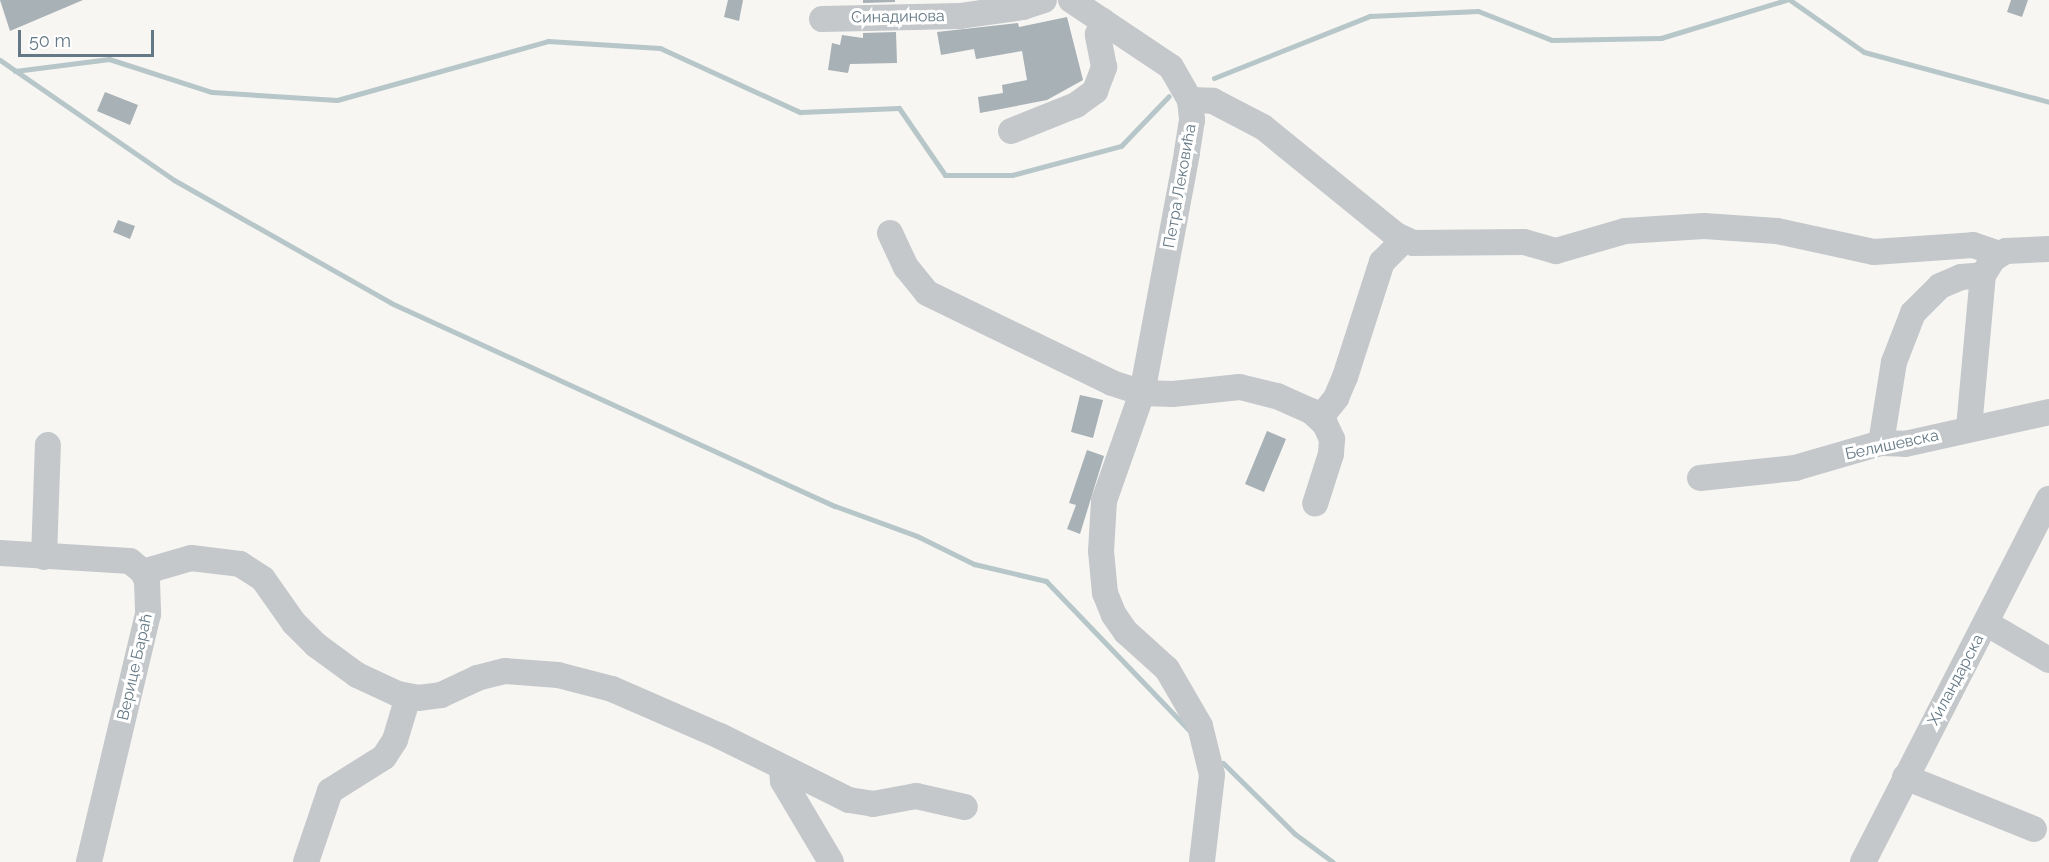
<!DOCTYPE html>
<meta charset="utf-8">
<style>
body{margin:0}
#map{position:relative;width:2049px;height:862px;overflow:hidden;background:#f7f6f3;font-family:Raleway,sans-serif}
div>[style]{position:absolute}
.stream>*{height:5px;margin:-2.5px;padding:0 2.5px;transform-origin:2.5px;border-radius:2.5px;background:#b7c6c8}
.building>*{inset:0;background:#a8b1b6}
.minor>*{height:26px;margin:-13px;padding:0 13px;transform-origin:13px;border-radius:13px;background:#c4c8cb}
span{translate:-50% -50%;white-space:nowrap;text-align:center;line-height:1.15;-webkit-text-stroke:6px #fff;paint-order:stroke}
.street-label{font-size:16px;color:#647885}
.scale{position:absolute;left:18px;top:30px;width:136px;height:27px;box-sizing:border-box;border:3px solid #647885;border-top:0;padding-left:8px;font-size:18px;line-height:21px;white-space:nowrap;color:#647885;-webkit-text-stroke:4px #fff;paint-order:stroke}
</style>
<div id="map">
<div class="stream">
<div style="left:1790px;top:0;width:90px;rotate:35.1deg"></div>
<div style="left:1864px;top:52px;width:192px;rotate:15.1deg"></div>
<div style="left:0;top:60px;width:211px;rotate:34.6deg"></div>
<div style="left:174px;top:180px;width:249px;rotate:29.5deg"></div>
<div style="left:391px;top:303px;width:488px;rotate:24.6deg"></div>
<div style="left:835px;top:506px;width:87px;rotate:20.1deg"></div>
<div style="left:917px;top:536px;width:64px;rotate:26.2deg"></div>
<div style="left:974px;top:564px;width:74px;rotate:13.3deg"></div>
<div style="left:1046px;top:581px;width:209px;rotate:46.2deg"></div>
<div style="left:15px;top:71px;width:95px;rotate:-7.3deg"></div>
<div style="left:109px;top:59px;width:108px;rotate:17.8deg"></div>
<div style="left:212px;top:92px;width:125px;rotate:3.7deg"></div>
<div style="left:337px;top:100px;width:219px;rotate:-15.6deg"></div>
<div style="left:548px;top:41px;width:112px;rotate:3.6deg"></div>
<div style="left:660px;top:48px;width:154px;rotate:24.6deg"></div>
<div style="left:800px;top:112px;width:99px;rotate:-2.3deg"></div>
<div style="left:899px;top:108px;width:81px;rotate:55.5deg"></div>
<div style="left:945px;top:175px;width:67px"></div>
<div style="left:1012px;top:175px;width:113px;rotate:-14.9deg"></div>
<div style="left:1121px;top:146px;width:69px;rotate:-46.2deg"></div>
<div style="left:1214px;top:78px;width:168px;rotate:-21.7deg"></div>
<div style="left:1370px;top:16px;width:108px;rotate:-2.7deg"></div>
<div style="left:1478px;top:11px;width:79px;rotate:21.4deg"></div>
<div style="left:1552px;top:40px;width:109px;rotate:-1.1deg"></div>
<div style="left:1661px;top:38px;width:131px;rotate:-16.9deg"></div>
<div style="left:1223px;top:763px;width:101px;rotate:44.6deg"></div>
<div style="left:1295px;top:834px;width:47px;rotate:36.4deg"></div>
</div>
<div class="building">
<div style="clip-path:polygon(0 0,83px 0,10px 31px)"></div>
<div style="clip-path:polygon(728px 0,743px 0,739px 21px,724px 17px)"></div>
<div style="clip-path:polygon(863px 0,895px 0,895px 2px,863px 3px)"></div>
<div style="clip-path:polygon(2011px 0,2028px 0,2022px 17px,2007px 12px)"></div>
<div style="clip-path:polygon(1067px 17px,1083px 80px,1047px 100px,980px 113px,978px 97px,1003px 93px,1002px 85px,1027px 80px,1022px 51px,976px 59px,974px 49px,941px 55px,937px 32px,1018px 23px,1019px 27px)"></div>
<div style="clip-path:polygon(896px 32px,897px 63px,850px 64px,848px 73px,828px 70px,832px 43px,840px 45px,842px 35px,863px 38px,863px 33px)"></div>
<div style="clip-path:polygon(105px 92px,138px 105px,130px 125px,97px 111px)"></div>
<div style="clip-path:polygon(118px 220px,135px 226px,130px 239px,113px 232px)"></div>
<div style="clip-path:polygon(1080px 395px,1103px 400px,1093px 438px,1071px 432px)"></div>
<div style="clip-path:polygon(1267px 431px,1286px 439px,1264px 492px,1245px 484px)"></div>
<div style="clip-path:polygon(1087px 450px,1104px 456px,1080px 534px,1067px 529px,1076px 505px,1069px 503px)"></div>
</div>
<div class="minor">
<div style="left:1071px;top:0;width:120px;rotate:33.8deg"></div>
<div style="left:1171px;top:67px;width:38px;rotate:60deg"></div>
<div style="left:1190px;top:100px;width:20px;rotate:84deg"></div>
<div style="left:1192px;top:120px;width:33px;rotate:99deg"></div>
<div style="left:1187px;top:153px;width:244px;rotate:100.6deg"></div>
<div style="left:1142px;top:393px;width:114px;rotate:109.4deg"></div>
<div style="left:1104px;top:501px;width:50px;rotate:93.4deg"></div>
<div style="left:1101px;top:551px;width:42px;rotate:84.6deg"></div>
<div style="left:1105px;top:593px;width:24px;rotate:68deg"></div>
<div style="left:1114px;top:615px;width:21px;rotate:55deg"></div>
<div style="left:1126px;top:632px;width:55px;rotate:42.1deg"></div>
<div style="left:1167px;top:669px;width:66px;rotate:59.9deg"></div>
<div style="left:1200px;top:726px;width:50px;rotate:76.2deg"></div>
<div style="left:1212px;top:775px;width:88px;rotate:96.6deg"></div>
<div style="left:822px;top:19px;width:138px;rotate:-1.2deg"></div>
<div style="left:960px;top:16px;width:64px;rotate:-8.1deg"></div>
<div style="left:1023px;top:7px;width:22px;rotate:-18deg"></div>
<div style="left:1190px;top:100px;width:23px;rotate:2deg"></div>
<div style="left:1213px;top:101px;width:56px;rotate:27.5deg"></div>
<div style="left:1263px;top:127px;width:171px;rotate:39.1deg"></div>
<div style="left:1396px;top:235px;width:19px;rotate:25deg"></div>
<div style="left:1413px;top:243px;width:111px;rotate:-0.5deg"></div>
<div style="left:1524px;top:242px;width:33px;rotate:16deg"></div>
<div style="left:1556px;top:251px;width:72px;rotate:-16.2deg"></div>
<div style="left:1625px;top:231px;width:79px;rotate:-3.6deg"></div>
<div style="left:1704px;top:226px;width:73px;rotate:3.9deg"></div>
<div style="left:1777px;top:231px;width:99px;rotate:12.2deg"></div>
<div style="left:1874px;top:252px;width:99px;rotate:-4deg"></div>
<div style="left:1973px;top:245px;width:28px;rotate:19deg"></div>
<div style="left:1011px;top:131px;width:70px;rotate:-21.8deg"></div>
<div style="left:1076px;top:105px;width:24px;rotate:-36deg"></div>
<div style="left:1095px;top:91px;width:26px;rotate:-69deg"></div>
<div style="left:1104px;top:67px;width:33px;rotate:-101deg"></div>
<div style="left:1098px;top:35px;width:15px;rotate:-74deg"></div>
<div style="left:890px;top:233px;width:38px;rotate:65deg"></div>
<div style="left:906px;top:267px;width:33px;rotate:51deg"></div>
<div style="left:927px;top:293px;width:206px;rotate:25.9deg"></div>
<div style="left:1112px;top:383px;width:32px;rotate:18deg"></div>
<div style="left:1142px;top:393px;width:31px;rotate:2deg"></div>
<div style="left:1173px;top:394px;width:67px;rotate:-6deg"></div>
<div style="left:1240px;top:387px;width:38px;rotate:14deg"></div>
<div style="left:1277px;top:396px;width:37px;rotate:24deg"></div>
<div style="left:1311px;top:411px;width:19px;rotate:43deg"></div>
<div style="left:1325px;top:424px;width:17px;rotate:65deg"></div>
<div style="left:1332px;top:439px;width:15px;rotate:94deg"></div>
<div style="left:1331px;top:454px;width:52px;rotate:107.7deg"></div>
<div style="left:1320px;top:418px;width:26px;rotate:-51deg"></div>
<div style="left:1336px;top:398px;width:23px;rotate:-67deg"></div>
<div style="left:1345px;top:377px;width:121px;rotate:-72.2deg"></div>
<div style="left:1382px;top:262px;width:31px;rotate:-45deg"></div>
<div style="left:1969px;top:428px;width:154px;rotate:-84.8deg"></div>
<div style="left:1983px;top:275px;width:19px;rotate:-58deg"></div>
<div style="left:1993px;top:259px;width:15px;rotate:-32deg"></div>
<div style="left:2006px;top:251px;width:43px;rotate:-2.7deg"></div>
<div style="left:1881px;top:443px;width:82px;rotate:-80.9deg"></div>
<div style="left:1894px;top:362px;width:53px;rotate:-68.8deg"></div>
<div style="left:1913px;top:313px;width:38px;rotate:-45deg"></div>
<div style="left:1940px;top:286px;width:23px;rotate:-23deg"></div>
<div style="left:1961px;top:277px;width:22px;rotate:-5deg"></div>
<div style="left:1700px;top:478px;width:96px;rotate:-6deg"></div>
<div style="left:1795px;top:468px;width:90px;rotate:-16.2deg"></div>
<div style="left:1881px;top:443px;width:24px;rotate:2deg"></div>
<div style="left:1905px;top:444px;width:148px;rotate:-12.5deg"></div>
<div style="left:0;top:553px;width:130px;rotate:3.5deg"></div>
<div style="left:130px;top:561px;width:17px;rotate:40deg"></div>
<div style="left:143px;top:572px;width:10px;rotate:66deg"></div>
<div style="left:147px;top:581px;width:33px;rotate:88deg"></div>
<div style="left:148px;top:614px;width:255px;rotate:103.4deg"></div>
<div style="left:44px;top:557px;width:112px;rotate:-88deg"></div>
<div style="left:143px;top:572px;width:50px;rotate:-16.3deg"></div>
<div style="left:191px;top:558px;width:49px;rotate:7deg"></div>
<div style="left:240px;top:564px;width:27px;rotate:33deg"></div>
<div style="left:263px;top:579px;width:54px;rotate:54.8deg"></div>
<div style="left:294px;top:623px;width:31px;rotate:45deg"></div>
<div style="left:316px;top:645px;width:51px;rotate:36.2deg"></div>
<div style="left:357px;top:675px;width:45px;rotate:24.9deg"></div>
<div style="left:398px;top:694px;width:20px;rotate:11deg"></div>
<div style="left:418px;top:698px;width:23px;rotate:-7deg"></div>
<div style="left:441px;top:695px;width:40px;rotate:-25deg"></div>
<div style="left:477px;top:678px;width:29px;rotate:-14deg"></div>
<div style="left:505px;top:671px;width:53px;rotate:4.3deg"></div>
<div style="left:558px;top:675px;width:56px;rotate:14.5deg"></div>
<div style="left:612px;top:689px;width:118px;rotate:23.5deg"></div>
<div style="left:720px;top:736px;width:144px;rotate:26.4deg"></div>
<div style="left:849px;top:800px;width:24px;rotate:9deg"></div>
<div style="left:873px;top:804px;width:44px;rotate:-10.5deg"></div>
<div style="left:916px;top:796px;width:50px;rotate:12.7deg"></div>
<div style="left:1986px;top:623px;width:73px;rotate:30.4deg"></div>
<div style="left:782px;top:770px;width:11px;rotate:85deg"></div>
<div style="left:783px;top:781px;width:94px;rotate:59.3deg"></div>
<div style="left:1905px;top:777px;width:139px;rotate:22deg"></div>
<div style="left:306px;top:862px;width:75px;rotate:-71.3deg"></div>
<div style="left:330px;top:791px;width:64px;rotate:-32.2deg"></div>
<div style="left:384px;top:757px;width:20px;rotate:-57deg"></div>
<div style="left:395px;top:740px;width:45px;rotate:-73.2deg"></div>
<div style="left:1863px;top:862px;width:408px;rotate:-62.9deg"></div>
</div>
<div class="street-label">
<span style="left:898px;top:17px;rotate:-1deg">Синадинова</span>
<span style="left:1180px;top:186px;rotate:-80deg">Петра Лековића</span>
<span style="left:1892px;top:445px;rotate:-12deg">Белишевска</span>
<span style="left:135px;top:667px;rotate:-77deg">Верице Бараћ</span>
<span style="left:1956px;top:680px;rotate:-62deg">Хиландарска</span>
</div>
<div class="scale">50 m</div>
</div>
